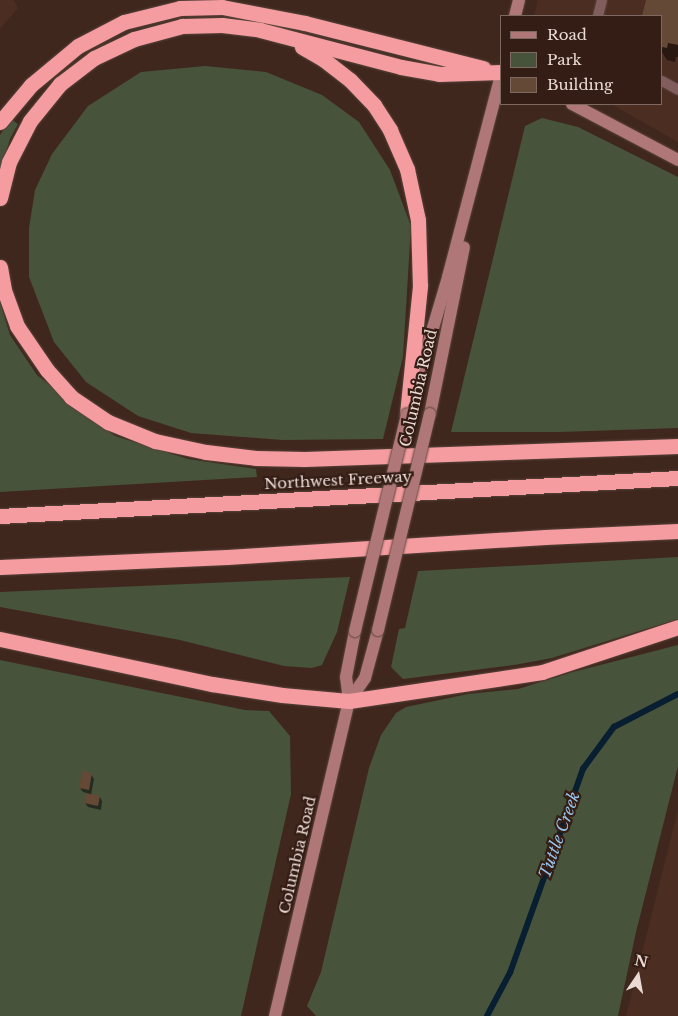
<!DOCTYPE html>
<style>
body{margin:0}
#map{position:relative;width:678px;height:1016px;overflow:hidden;background:#3f271e;font-family:"Libre Baskerville",serif}
div>[style]{position:absolute}
.built>*{inset:0;background:#4b2d21}
.green>*{inset:0;background:#47533b}
.shadow>*{inset:0;background:#0007}
.stream>*{height:5.5px;margin:-2.75px;padding:0 2.75px;transform-origin:2.75px;border-radius:2.75px;background:#081e31}
.building>*{inset:0;background:#634936}
.roads{filter:drop-shadow(0 0 1px #5a443b) drop-shadow(0 0 1px #5a443b)}
.lane>*{height:10px;margin:-5px;padding:0 5px;transform-origin:5px;border-radius:5px;background:#825d5e}
.secondary>*{height:12px;margin:-6px;padding:0 6px;transform-origin:6px;border-radius:6px;background:#b07778}
.highway>*{height:15px;margin:-7.5px;padding:0 7.5px;transform-origin:7.5px;border-radius:7.5px;background:#f49c9f}
.bridges{filter:drop-shadow(0 0 1px #5a443b) drop-shadow(0 0 1px #5a443b)}
.secondary-bridge>*{height:12px;margin:-6px;padding:0 6px;transform-origin:6px;border-radius:6px;background:#b07778}
span{translate:-50% -50%;white-space:nowrap;text-align:center;line-height:1.15;-webkit-text-stroke:4.5px #341d14;paint-order:stroke}
.street-label{font-size:15px;color:#eadad4}
.water-label{font-size:16px;color:#97c4ed;font-style:italic}
.legend{position:absolute;left:500px;top:15px;width:162px;height:90px;box-sizing:border-box;background:#341d14;border:1px solid #7d6961;margin:0;padding:6px 9px;list-style:none;font-size:15px;color:#eadad4}
.legend li{display:flex;align-items:center;gap:10px;height:25px}
.legend b{width:25px;border:1px solid #7d6961}
.north{position:absolute;left:613px;top:951px;width:50px;height:50px;-webkit-text-stroke:4px #341d14;paint-order:stroke;rotate:12deg;font-size:14px;font-weight:700;line-height:20px;text-align:center;color:#eadad4}
.north::after{content:'';display:block;margin:auto;width:18px;height:22px;background:#eadad4;clip-path:polygon(50% 0,100% 100%,50% 72%,0 100%)}
</style>
<div id="map">
<div class="built">
<div style="clip-path:polygon(0 0,14px 0,18px 8px,0 29px)"></div>
<div style="clip-path:polygon(538px 0,678px 0,678px 142px,611px 104px,662px 104px,662px 16px,534px 16px)"></div>
<div style="clip-path:polygon(678px 810px,678px 1016px,626px 1016px)"></div>
</div>
<div class="green">
<div style="clip-path:polygon(205px 66px,266px 72px,322px 95px,359px 122px,390px 170px,411px 226px,403px 357px,383px 439px,282px 440px,191px 433px,138px 416px,86px 382px,54px 342px,29px 277px,29px 228px,35px 190px,52px 154px,88px 106px,141px 72px)"></div>
<div style="clip-path:polygon(542px 118px,578px 127px,678px 177px,678px 428px,560px 432px,451px 432px,525px 126px)"></div>
<div style="clip-path:polygon(11px 119px,18px 124px,10px 139px,0 172px,0 135px)"></div>
<div style="clip-path:polygon(0 302px,10px 335px,37px 375px,115px 436px,188px 459px,256px 469px,257px 477px,0 492px)"></div>
<div style="clip-path:polygon(678px 557px,678px 619px,552px 658px,514px 665px,403px 679px,391px 667px,399px 629px,405px 628px,418px 571px)"></div>
<div style="clip-path:polygon(350px 577px,337px 632px,322px 665px,312px 668px,284px 666px,180px 640px,0 607px,0 592px)"></div>
<div style="clip-path:polygon(678px 645px,678px 766px,636px 932px,618px 1016px,316px 1016px,307px 1006px,321px 972px,369px 768px,381px 735px,396px 713px,406px 707px,468px 694px,518px 689px,573px 672px)"></div>
<div style="clip-path:polygon(0 660px,245px 710px,269px 711px,290px 736px,291px 794px,241px 1016px,0 1016px)"></div>
</div>
<div class="shadow">
<div style="clip-path:polygon(647px 0,678px 0,678px 57px,676px 57px,675px 62px,667px 60px,662px 52px,662px 16px,643px 16px)"></div>
<div style="clip-path:polygon(91px 774px,94px 779px,91px 795px,100px 797px,102px 801px,101px 810px,88px 807px,85px 803px,87px 793px,83px 792px,80px 788px)"></div>
</div>
<div class="stream">
<div style="left:487px;top:1016px;width:49px;rotate:-61.9deg"></div>
<div style="left:510px;top:973px;width:217px;rotate:-70.3deg"></div>
<div style="left:583px;top:769px;width:52px;rotate:-53.6deg"></div>
<div style="left:614px;top:727px;width:72px;rotate:-27.3deg"></div>
</div>
<div class="building">
<div style="clip-path:polygon(646px 0,678px 0,678px 45px,668px 43px,667px 48px,662px 47px,662px 16px,642px 16px)"></div>
<div style="clip-path:polygon(82px 771px,92px 773px,89px 790px,79px 788px)"></div>
<div style="clip-path:polygon(86px 793px,100px 796px,98px 806px,84px 803px)"></div>
</div>
<div class="roads">
<div class="lane">
<div style="left:598px;top:16px;width:16px;rotate:-76deg"></div>
<div style="left:662px;top:81px;width:18px;rotate:29deg"></div>
</div>
<div class="secondary">
<div style="left:515px;top:16px;width:16px;rotate:-76deg"></div>
<div style="left:572px;top:104px;width:120px;rotate:27.8deg"></div>
<div style="left:414px;top:392px;width:120px;rotate:-73.5deg"></div>
<div style="left:448px;top:277px;width:213px;rotate:-75.3deg"></div>
<div style="left:430px;top:414px;width:170px;rotate:-78.5deg"></div>
<div style="left:349px;top:701px;width:28px;rotate:-55deg"></div>
<div style="left:365px;top:678px;width:50px;rotate:-74.8deg"></div>
<div style="left:275px;top:1016px;width:324px;rotate:-76.8deg"></div>
<div style="left:349px;top:701px;width:24px;rotate:-97deg"></div>
<div style="left:346px;top:677px;width:47px;rotate:-78.9deg"></div>
</div>
<div class="highway">
<div style="left:302px;top:47px;width:24px;rotate:30deg"></div>
<div style="left:323px;top:59px;width:34px;rotate:38deg"></div>
<div style="left:350px;top:80px;width:35px;rotate:46deg"></div>
<div style="left:374px;top:105px;width:30px;rotate:57deg"></div>
<div style="left:390px;top:130px;width:43px;rotate:66.4deg"></div>
<div style="left:407px;top:169px;width:52px;rotate:77.8deg"></div>
<div style="left:418px;top:220px;width:66px;rotate:88.3deg"></div>
<div style="left:420px;top:286px;width:129px;rotate:95.8deg"></div>
<div style="left:0;top:122px;width:48px;rotate:-50deg"></div>
<div style="left:31px;top:85px;width:61px;rotate:-39.7deg"></div>
<div style="left:78px;top:46px;width:52px;rotate:-27.6deg"></div>
<div style="left:124px;top:22px;width:58px;rotate:-14deg"></div>
<div style="left:180px;top:8px;width:42px;rotate:-1.4deg"></div>
<div style="left:222px;top:7px;width:85px;rotate:10.9deg"></div>
<div style="left:305px;top:23px;width:184px;rotate:14.2deg"></div>
<div style="left:0;top:198px;width:37px;rotate:-76deg"></div>
<div style="left:9px;top:162px;width:46px;rotate:-62.9deg"></div>
<div style="left:30px;top:121px;width:48px;rotate:-51deg"></div>
<div style="left:60px;top:84px;width:43px;rotate:-37.4deg"></div>
<div style="left:94px;top:58px;width:44px;rotate:-25.4deg"></div>
<div style="left:134px;top:39px;width:50px;rotate:-15.2deg"></div>
<div style="left:182px;top:26px;width:40px;rotate:-1.4deg"></div>
<div style="left:222px;top:25px;width:38px;rotate:7deg"></div>
<div style="left:260px;top:30px;width:146px;rotate:14.7deg"></div>
<div style="left:401px;top:67px;width:39px;rotate:10deg"></div>
<div style="left:439px;top:74px;width:63px;rotate:-1.8deg"></div>
<div style="left:0;top:267px;width:23px;rotate:80deg"></div>
<div style="left:4px;top:290px;width:38px;rotate:70deg"></div>
<div style="left:17px;top:326px;width:53px;rotate:55.7deg"></div>
<div style="left:47px;top:370px;width:36px;rotate:48deg"></div>
<div style="left:71px;top:397px;width:45px;rotate:34deg"></div>
<div style="left:108px;top:422px;width:51px;rotate:22deg"></div>
<div style="left:155px;top:441px;width:52px;rotate:12.2deg"></div>
<div style="left:206px;top:452px;width:50px;rotate:6.8deg"></div>
<div style="left:256px;top:458px;width:49px;rotate:1.2deg"></div>
<div style="left:305px;top:459px;width:373px;rotate:-2deg"></div>
<div style="left:0;top:516px;width:679px;rotate:-3.21deg"></div>
<div style="left:0;top:567px;width:227px;rotate:-2.5deg"></div>
<div style="left:227px;top:557px;width:319px;rotate:-3.6deg"></div>
<div style="left:545px;top:537px;width:133px;rotate:-2.6deg"></div>
<div style="left:0;top:639px;width:217px;rotate:12deg"></div>
<div style="left:212px;top:684px;width:71px;rotate:8.9deg"></div>
<div style="left:282px;top:695px;width:67px;rotate:5.1deg"></div>
<div style="left:349px;top:701px;width:195px;rotate:-8.5deg"></div>
<div style="left:542px;top:672px;width:143px;rotate:-18.3deg"></div>
</div>
</div>
<div class="bridges">
<div class="secondary-bridge">
<div style="left:378px;top:630px;width:222px;rotate:-76.5deg"></div>
<div style="left:355px;top:631px;width:223px;rotate:-76.5deg"></div>
</div>
</div>
<div class="street-label">
<span style="left:418px;top:388px;rotate:-77deg">Columbia Road</span>
<span style="left:338px;top:480px;rotate:-3deg">Northwest Freeway</span>
<span style="left:297px;top:855px;rotate:-77deg">Columbia Road</span>
</div>
<div class="water-label">
<span style="left:559px;top:835px;rotate:-70deg">Tuttle Creek</span>
</div>
<ul class="legend">
<li><b style="height:6px;background:#b07778"></b>Road</li>
<li><b style="height:14px;background:#47533b"></b>Park</li>
<li><b style="height:14px;background:#634936"></b>Building</li>
</ul>
<div class="north">N</div>
</div>
